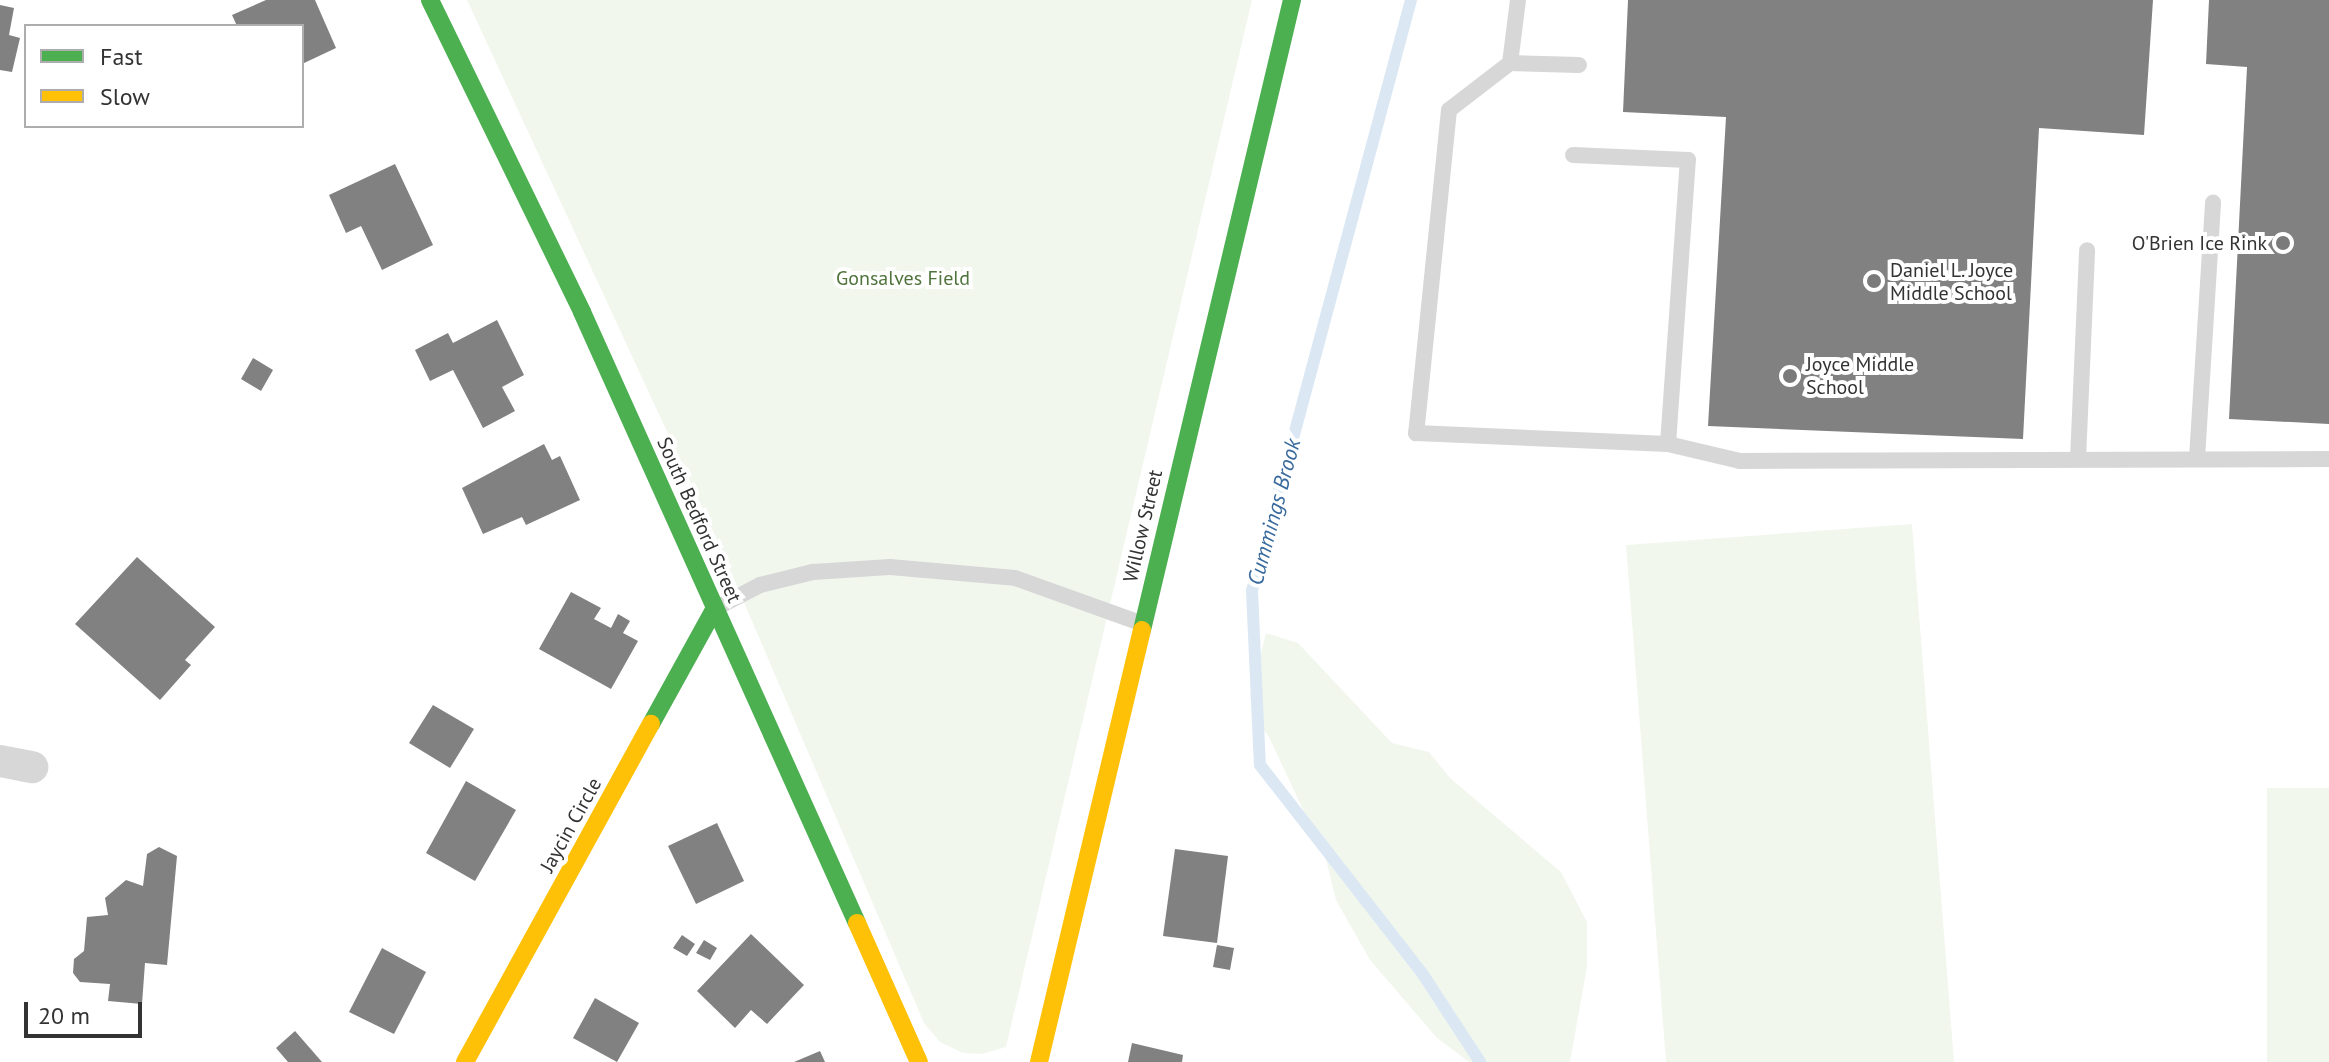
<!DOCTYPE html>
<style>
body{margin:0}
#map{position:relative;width:2329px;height:1062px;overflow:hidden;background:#fff;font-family:"PT Sans",sans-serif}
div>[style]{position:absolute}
.green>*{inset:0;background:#f2f7ee}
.stream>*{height:12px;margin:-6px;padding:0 6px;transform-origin:6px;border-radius:6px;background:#dbe8f4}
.building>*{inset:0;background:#818181}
.lane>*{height:16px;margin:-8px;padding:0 8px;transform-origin:8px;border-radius:8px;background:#d7d7d7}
.street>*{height:32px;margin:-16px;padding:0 16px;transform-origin:16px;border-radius:16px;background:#d7d7d7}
.fast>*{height:18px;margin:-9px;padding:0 9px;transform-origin:9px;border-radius:9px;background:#4caf50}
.slow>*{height:18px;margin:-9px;padding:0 9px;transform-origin:9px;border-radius:9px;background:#ffc107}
.dots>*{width:22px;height:22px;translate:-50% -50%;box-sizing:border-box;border:4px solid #fff;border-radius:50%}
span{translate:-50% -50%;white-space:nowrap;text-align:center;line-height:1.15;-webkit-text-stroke:8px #fff;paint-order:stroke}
.poi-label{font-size:20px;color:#333}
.right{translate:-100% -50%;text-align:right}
.left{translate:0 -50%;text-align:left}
.park-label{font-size:20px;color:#4f733b}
.street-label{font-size:20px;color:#333}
.water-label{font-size:22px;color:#386a9d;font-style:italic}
.legend{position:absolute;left:24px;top:24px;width:280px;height:104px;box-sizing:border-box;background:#fff;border:2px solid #adadad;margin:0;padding:10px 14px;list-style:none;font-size:24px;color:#333}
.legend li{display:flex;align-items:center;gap:16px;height:40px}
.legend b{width:40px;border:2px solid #adadad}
.scale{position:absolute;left:24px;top:1002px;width:118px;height:36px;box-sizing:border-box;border:4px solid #333;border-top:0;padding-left:10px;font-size:24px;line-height:28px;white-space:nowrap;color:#333;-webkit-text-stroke:6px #fff;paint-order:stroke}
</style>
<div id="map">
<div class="green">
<div style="clip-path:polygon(467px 0,1252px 0,1006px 1047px,982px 1054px,963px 1053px,940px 1042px,924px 1023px,719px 544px)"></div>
<div style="clip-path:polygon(1912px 524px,1954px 1062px,1666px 1062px,1626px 545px)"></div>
<div style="clip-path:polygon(1266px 633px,1298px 643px,1392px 743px,1429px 752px,1450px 778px,1561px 872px,1587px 922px,1587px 967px,1570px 1062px,1469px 1062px,1437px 1038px,1370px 960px,1336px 900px,1326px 859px,1269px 737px,1255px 718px,1250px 695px)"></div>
<div style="clip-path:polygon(2267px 788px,2329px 788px,2329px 1062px,2267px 1062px)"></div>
</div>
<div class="stream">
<div style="left:1411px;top:0;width:612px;rotate:105.06deg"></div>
<div style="left:1252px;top:591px;width:174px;rotate:87.4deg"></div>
<div style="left:1260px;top:765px;width:267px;rotate:52.1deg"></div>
<div style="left:1424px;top:976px;width:103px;rotate:56.9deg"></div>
</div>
<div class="building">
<div style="clip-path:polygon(266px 0,315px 0,336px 48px,302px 64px,302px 26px,237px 26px,232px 15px)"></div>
<div style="clip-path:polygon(1628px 0,2153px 0,2144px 135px,2039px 128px,2023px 439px,1708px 426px,1726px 117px,1623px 112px)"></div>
<div style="clip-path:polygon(2209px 0,2329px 0,2329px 424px,2229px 419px,2247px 67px,2206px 64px)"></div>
<div style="clip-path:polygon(0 5px,14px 8px,9px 35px,20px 38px,12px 72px,0 70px)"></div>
<div style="clip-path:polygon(395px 164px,433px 245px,382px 270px,361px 226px,346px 233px,329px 195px)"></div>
<div style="clip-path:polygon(497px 320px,524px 375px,502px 387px,515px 411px,483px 428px,453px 370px,430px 381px,415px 350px,448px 333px,453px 343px)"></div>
<div style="clip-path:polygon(253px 358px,273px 370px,261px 391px,241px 379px)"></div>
<div style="clip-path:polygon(544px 444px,552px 460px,560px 456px,580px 500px,526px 525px,522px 517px,483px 534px,462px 488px)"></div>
<div style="clip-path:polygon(137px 557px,215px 627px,185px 660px,191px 665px,160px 700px,75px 624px)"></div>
<div style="clip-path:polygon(571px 592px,601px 608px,594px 619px,611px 628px,618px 614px,630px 621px,623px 633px,638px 641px,611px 689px,539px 649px)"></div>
<div style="clip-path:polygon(433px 705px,474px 729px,450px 768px,409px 743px)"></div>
<div style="clip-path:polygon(466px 781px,516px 810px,475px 881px,426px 853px)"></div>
<div style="clip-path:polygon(717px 823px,744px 881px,696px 904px,668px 846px)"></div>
<div style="clip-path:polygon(159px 847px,177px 856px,167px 965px,145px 963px,142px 1004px,108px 1001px,110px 984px,80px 982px,73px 973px,74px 959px,84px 951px,87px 917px,108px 915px,105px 898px,126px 880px,143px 886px,147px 854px)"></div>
<div style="clip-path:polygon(1175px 849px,1228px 856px,1217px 943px,1163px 936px)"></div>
<div style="clip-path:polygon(751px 934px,804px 985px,767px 1024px,751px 1010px,735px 1028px,697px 991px)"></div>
<div style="clip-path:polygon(682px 935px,695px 944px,687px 956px,673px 948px)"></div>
<div style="clip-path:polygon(704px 940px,717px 948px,710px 960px,696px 953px)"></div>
<div style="clip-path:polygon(1217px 945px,1234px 948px,1230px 970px,1213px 967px)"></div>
<div style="clip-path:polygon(382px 948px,426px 972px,394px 1034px,349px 1012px)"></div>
<div style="clip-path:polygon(595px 998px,639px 1023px,617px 1062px,573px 1038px)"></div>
<div style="clip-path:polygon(295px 1031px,322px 1062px,288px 1062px,276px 1048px)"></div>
<div style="clip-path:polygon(1132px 1043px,1183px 1055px,1182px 1062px,1128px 1062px)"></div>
<div style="clip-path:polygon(820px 1051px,825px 1062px,794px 1062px)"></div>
</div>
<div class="lane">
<div style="left:1518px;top:0;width:64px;rotate:97.2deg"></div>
<div style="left:1510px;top:63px;width:77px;rotate:142.4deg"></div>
<div style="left:1449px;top:110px;width:325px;rotate:95.8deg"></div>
<div style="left:1416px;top:433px;width:252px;rotate:2.5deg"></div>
<div style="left:1668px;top:444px;width:285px;rotate:-86deg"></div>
<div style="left:1688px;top:160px;width:115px;rotate:-177.5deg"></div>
<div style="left:1510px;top:63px;width:69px;rotate:1.7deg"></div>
<div style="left:1668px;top:444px;width:74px;rotate:13.3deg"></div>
<div style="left:1740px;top:461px;width:589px;rotate:-0.19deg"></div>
<div style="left:2197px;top:458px;width:256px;rotate:-86.4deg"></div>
<div style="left:2078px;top:459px;width:209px;rotate:-87.5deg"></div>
<div style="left:716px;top:608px;width:50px;rotate:-27.6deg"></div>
<div style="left:760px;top:585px;width:55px;rotate:-13.8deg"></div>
<div style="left:813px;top:572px;width:77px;rotate:-3.7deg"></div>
<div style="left:890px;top:567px;width:125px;rotate:5deg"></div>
<div style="left:1015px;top:578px;width:134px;rotate:19.7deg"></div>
</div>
<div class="street">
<div style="left:0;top:761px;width:33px;rotate:11deg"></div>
</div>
<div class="fast">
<div style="left:430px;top:0;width:347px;rotate:64deg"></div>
<div style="left:582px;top:312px;width:670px;rotate:65.77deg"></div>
<div style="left:1142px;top:630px;width:648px;rotate:-76.61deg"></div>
<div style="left:651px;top:724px;width:132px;rotate:-61.1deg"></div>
</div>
<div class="slow">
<div style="left:857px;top:923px;width:152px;rotate:66deg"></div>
<div style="left:465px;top:1062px;width:386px;rotate:-61.2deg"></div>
<div style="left:1039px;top:1062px;width:444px;rotate:-76.6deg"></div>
</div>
<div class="dots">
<div style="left:2283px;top:243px;background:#7a7a7a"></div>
<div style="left:1874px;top:281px;background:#7a7a7a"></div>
<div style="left:1790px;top:376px;background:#7a7a7a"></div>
</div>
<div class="poi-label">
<span class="right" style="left:2267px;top:243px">O'Brien Ice Rink</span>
<span class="left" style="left:1890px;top:282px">Daniel L. Joyce<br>Middle School</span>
<span class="left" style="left:1806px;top:376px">Joyce Middle<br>School</span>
</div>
<div class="park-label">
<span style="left:903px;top:278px">Gonsalves Field</span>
</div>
<div class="street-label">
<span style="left:699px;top:520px;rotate:66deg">South Bedford Street</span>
<span style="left:1143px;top:526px;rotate:-77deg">Willow Street</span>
<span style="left:571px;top:825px;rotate:-61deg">Jaycin Circle</span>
</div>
<div class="water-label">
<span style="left:1274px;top:512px;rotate:-75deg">Cummings Brook</span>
</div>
<ul class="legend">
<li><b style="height:10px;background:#4caf50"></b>Fast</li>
<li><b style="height:10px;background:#ffc107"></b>Slow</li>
</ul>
<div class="scale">20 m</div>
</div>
